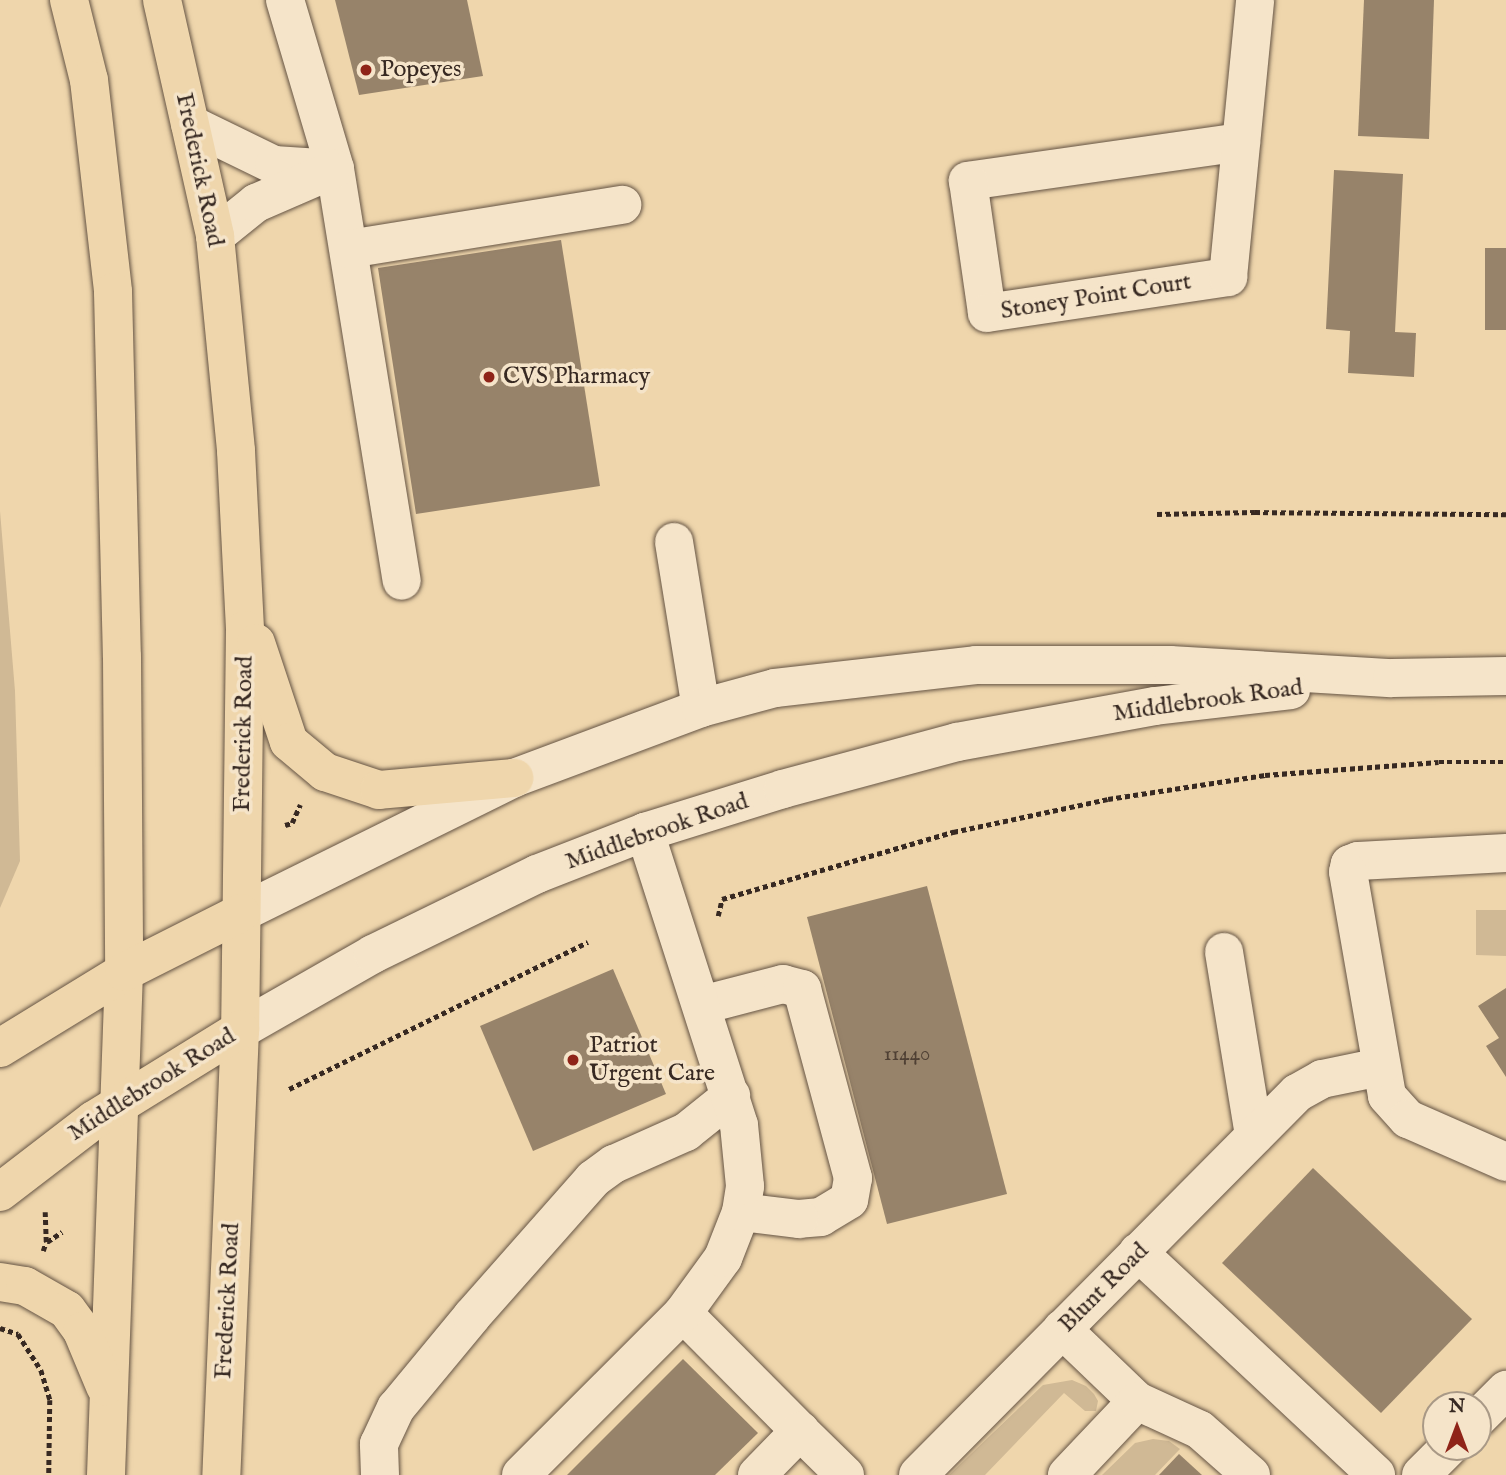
<!DOCTYPE html>
<style>
body{margin:0}
#map{position:relative;width:1506px;height:1475px;overflow:hidden;background:#efd6ac;font-family:"IM FELL English",serif}
div>[style]{position:absolute}
.green>*{inset:0;background:#d0b995}
.building>*{inset:0;background:#97836a}
.path>*{height:4.5px;margin-top:-2.25px;transform-origin:0;background:repeating-linear-gradient(90deg,#372922 0 5px,transparent 0 8.5px)}
.roads{filter:drop-shadow(0 0 2px #655444) drop-shadow(0 0 2px #655444)}
.minor>*{height:38px;margin:-19px;padding:0 19px;transform-origin:19px;border-radius:19px;background:#f5e4c9}
.major>*{height:38px;margin:-19px;padding:0 19px;transform-origin:19px;border-radius:19px;background:#efd6ac}
.dots>*{width:19px;height:19px;translate:-50% -50%;box-sizing:border-box;border:4px solid #f5e4c9;border-radius:50%}
span{translate:-50% -50%;white-space:nowrap;text-align:center;line-height:1.15;-webkit-text-stroke:7px #f5e4c9;paint-order:stroke}
.number-label{font-size:21px;color:#4f4034}
.number-label span{-webkit-text-stroke-width:0}
.poi-label{font-size:24px;color:#372922}
.left{translate:0 -50%;text-align:left}
.street-label{font-size:24px;color:#372922}
.north{position:absolute;left:1422px;top:1391px;width:70px;height:70px;box-sizing:border-box;background:#f5e4c9;border:2px solid #a99986;border-radius:50%;rotate:0deg;font-size:19px;font-weight:700;line-height:28px;text-align:center;color:#372922}
.north::after{content:'';display:block;margin:auto;width:24px;height:32px;background:#8f2418;clip-path:polygon(50% 0,100% 100%,50% 72%,0 100%)}
</style>
<div id="map">
<div class="green">
<div style="clip-path:polygon(0 511px,15px 691px,20px 861px,0 908px)"></div>
<div style="clip-path:polygon(1476px 910px,1506px 910px,1506px 956px,1476px 955px)"></div>
<div style="clip-path:polygon(1072px 1380px,1086px 1386px,1094px 1394px,1098px 1401px,1096px 1411px,1085px 1411px,1064px 1393px,985px 1475px,949px 1475px,1043px 1385px)"></div>
<div style="clip-path:polygon(1153px 1439px,1169px 1441px,1180px 1449px,1155px 1475px,1102px 1475px,1135px 1443px)"></div>
</div>
<div class="building">
<div style="clip-path:polygon(335px 0,467px 0,483px 76px,359px 95px)"></div>
<div style="clip-path:polygon(1364px 0,1434px 0,1429px 139px,1358px 136px)"></div>
<div style="clip-path:polygon(1334px 170px,1403px 174px,1395px 332px,1416px 333px,1414px 377px,1348px 373px,1350px 331px,1326px 329px)"></div>
<div style="clip-path:polygon(561px 240px,600px 486px,416px 514px,378px 268px)"></div>
<div style="clip-path:polygon(1485px 248px,1506px 248px,1506px 330px,1485px 330px)"></div>
<div style="clip-path:polygon(927px 886px,1007px 1194px,887px 1224px,807px 917px)"></div>
<div style="clip-path:polygon(613px 969px,666px 1094px,533px 1151px,480px 1026px)"></div>
<div style="clip-path:polygon(1506px 988px,1506px 1077px,1486px 1046px,1499px 1038px,1478px 1006px)"></div>
<div style="clip-path:polygon(1313px 1168px,1472px 1319px,1381px 1413px,1222px 1263px)"></div>
<div style="clip-path:polygon(683px 1359px,758px 1433px,715px 1475px,567px 1475px)"></div>
<div style="clip-path:polygon(1179px 1454px,1202px 1475px,1159px 1475px)"></div>
</div>
<div class="path">
<div style="left:1157px;top:514px;width:98px;rotate:-1.2deg"></div>
<div style="left:1255px;top:512px;width:251px;rotate:0.5deg"></div>
<div style="left:285px;top:825px;width:7px;rotate:-16deg"></div>
<div style="left:292px;top:823px;width:20px;rotate:-66deg"></div>
<div style="left:718px;top:916px;width:17px;rotate:-77deg"></div>
<div style="left:722px;top:899px;width:241px;rotate:-16.2deg"></div>
<div style="left:953px;top:832px;width:158px;rotate:-12deg"></div>
<div style="left:1108px;top:799px;width:159px;rotate:-8.7deg"></div>
<div style="left:1265px;top:775px;width:174px;rotate:-4.3deg"></div>
<div style="left:1439px;top:762px;width:67px"></div>
<div style="left:289px;top:1089px;width:333px;rotate:-26.2deg"></div>
<div style="left:47px;top:1242px;width:18px;rotate:-34deg"></div>
<div style="left:43px;top:1251px;width:9px;rotate:-72deg"></div>
<div style="left:46px;top:1242px;width:30px;rotate:-92deg"></div>
<div style="left:0;top:1328px;width:19px;rotate:18deg"></div>
<div style="left:18px;top:1334px;width:43px;rotate:57.4deg"></div>
<div style="left:41px;top:1370px;width:31px;rotate:73deg"></div>
<div style="left:50px;top:1400px;width:75px;rotate:90.8deg"></div>
</div>
<div class="roads">
<div class="minor">
<div style="left:285px;top:0;width:176px;rotate:73.5deg"></div>
<div style="left:335px;top:169px;width:417px;rotate:80.8deg"></div>
<div style="left:190px;top:124px;width:93px;rotate:26deg"></div>
<div style="left:274px;top:165px;width:61px;rotate:3.8deg"></div>
<div style="left:1241px;top:142px;width:276px;rotate:171.9deg"></div>
<div style="left:968px;top:181px;width:133px;rotate:81.8deg"></div>
<div style="left:987px;top:313px;width:244px;rotate:-8.5deg"></div>
<div style="left:1228px;top:277px;width:278px;rotate:-84.4deg"></div>
<div style="left:215px;top:236px;width:53px;rotate:-38.8deg"></div>
<div style="left:256px;top:203px;width:81px;rotate:-23.4deg"></div>
<div style="left:349px;top:249px;width:277px;rotate:-9.2deg"></div>
<div style="left:674px;top:542px;width:168px;rotate:80.8deg"></div>
<div style="left:1506px;top:853px;width:148px;rotate:176.9deg"></div>
<div style="left:1358px;top:861px;width:9px;rotate:159deg"></div>
<div style="left:1350px;top:864px;width:8px;rotate:104deg"></div>
<div style="left:1348px;top:872px;width:227px;rotate:80.1deg"></div>
<div style="left:1387px;top:1096px;width:31px;rotate:48deg"></div>
<div style="left:1408px;top:1119px;width:107px;rotate:23.7deg"></div>
<div style="left:241px;top:913px;width:305px;rotate:-26.3deg"></div>
<div style="left:514px;top:778px;width:200px;rotate:-20.5deg"></div>
<div style="left:701px;top:708px;width:77px;rotate:-15.1deg"></div>
<div style="left:775px;top:688px;width:202px;rotate:-6.5deg"></div>
<div style="left:976px;top:665px;width:194px"></div>
<div style="left:1170px;top:665px;width:222px;rotate:3.4deg"></div>
<div style="left:1392px;top:678px;width:114px;rotate:-1deg"></div>
<div style="left:1224px;top:952px;width:186px;rotate:80.7deg"></div>
<div style="left:702px;top:1005px;width:84px;rotate:-14.5deg"></div>
<div style="left:783px;top:984px;width:20px;rotate:15deg"></div>
<div style="left:802px;top:989px;width:196px;rotate:74.9deg"></div>
<div style="left:853px;top:1178px;width:22px;rotate:100deg"></div>
<div style="left:849px;top:1200px;width:33px;rotate:149deg"></div>
<div style="left:821px;top:1217px;width:22px;rotate:175deg"></div>
<div style="left:799px;top:1219px;width:58px;rotate:-173.1deg"></div>
<div style="left:240px;top:1030px;width:153px;rotate:-29.7deg"></div>
<div style="left:373px;top:954px;width:182px;rotate:-26deg"></div>
<div style="left:537px;top:874px;width:116px;rotate:-21.3deg"></div>
<div style="left:645px;top:832px;width:145px;rotate:-17.3deg"></div>
<div style="left:783px;top:789px;width:180px;rotate:-15.1deg"></div>
<div style="left:957px;top:742px;width:201px;rotate:-10.3deg"></div>
<div style="left:1155px;top:706px;width:137px;rotate:-6.7deg"></div>
<div style="left:1138px;top:1252px;width:326px;rotate:43.1deg"></div>
<div style="left:683px;top:1313px;width:166px;rotate:45.2deg"></div>
<div style="left:1062px;top:1329px;width:104px;rotate:43.8deg"></div>
<div style="left:1137px;top:1401px;width:102px;rotate:133.4deg"></div>
<div style="left:1137px;top:1401px;width:69px;rotate:24.7deg"></div>
<div style="left:1200px;top:1430px;width:68px;rotate:41.4deg"></div>
<div style="left:1478px;top:1418px;width:40px;rotate:-45deg"></div>
<div style="left:380px;top:1475px;width:31px;rotate:-92deg"></div>
<div style="left:379px;top:1444px;width:40px;rotate:-65deg"></div>
<div style="left:396px;top:1408px;width:119px;rotate:-50.4deg"></div>
<div style="left:472px;top:1316px;width:183px;rotate:-48.5deg"></div>
<div style="left:593px;top:1179px;width:26px;rotate:-36deg"></div>
<div style="left:614px;top:1164px;width:79px;rotate:-24deg"></div>
<div style="left:686px;top:1132px;width:58px;rotate:-38.7deg"></div>
<div style="left:521px;top:1475px;width:229px;rotate:-45deg"></div>
<div style="left:683px;top:1313px;width:68px;rotate:-54deg"></div>
<div style="left:723px;top:1258px;width:49px;rotate:-68.6deg"></div>
<div style="left:741px;top:1212px;width:26px;rotate:-81deg"></div>
<div style="left:745px;top:1186px;width:61px;rotate:-95.6deg"></div>
<div style="left:739px;top:1125px;width:308px;rotate:-107.8deg"></div>
<div style="left:757px;top:1475px;width:62px;rotate:-45.7deg"></div>
<div style="left:800px;top:1431px;width:63px;rotate:44.4deg"></div>
<div style="left:918px;top:1475px;width:538px;rotate:-45.23deg"></div>
<div style="left:1297px;top:1093px;width:29px;rotate:-29deg"></div>
<div style="left:1322px;top:1079px;width:59px;rotate:-11.7deg"></div>
<div style="left:1421px;top:1475px;width:40px;rotate:-45deg"></div>
</div>
<div class="major">
<div style="left:69px;top:0;width:82px;rotate:76deg"></div>
<div style="left:89px;top:80px;width:213px;rotate:83.5deg"></div>
<div style="left:113px;top:292px;width:365px;rotate:88.6deg"></div>
<div style="left:122px;top:657px;width:315px;rotate:89.6deg"></div>
<div style="left:124px;top:972px;width:503px;rotate:92.05deg"></div>
<div style="left:162px;top:0;width:242px;rotate:77.3deg"></div>
<div style="left:215px;top:236px;width:216px;rotate:84.4deg"></div>
<div style="left:236px;top:451px;width:179px;rotate:87.1deg"></div>
<div style="left:245px;top:630px;width:400px;rotate:90.7deg"></div>
<div style="left:240px;top:1030px;width:445px;rotate:92.4deg"></div>
<div style="left:256px;top:643px;width:104px;rotate:71.6deg"></div>
<div style="left:289px;top:742px;width:47px;rotate:39.8deg"></div>
<div style="left:325px;top:772px;width:57px;rotate:18.4deg"></div>
<div style="left:379px;top:790px;width:136px;rotate:-5.1deg"></div>
<div style="left:0;top:1048px;width:145px;rotate:-31.5deg"></div>
<div style="left:124px;top:972px;width:131px;rotate:-26.8deg"></div>
<div style="left:0;top:1192px;width:118px;rotate:-37.5deg"></div>
<div style="left:94px;top:1120px;width:172px;rotate:-31.7deg"></div>
<div style="left:0;top:1282px;width:25px;rotate:9deg"></div>
<div style="left:25px;top:1286px;width:48px;rotate:29.7deg"></div>
<div style="left:67px;top:1310px;width:26px;rotate:54deg"></div>
<div style="left:82px;top:1331px;width:60px;rotate:67.3deg"></div>
</div>
</div>
<div class="dots">
<div style="left:366px;top:70px;background:#8f2418"></div>
<div style="left:489px;top:377px;background:#8f2418"></div>
<div style="left:573px;top:1060px;background:#8f2418"></div>
</div>
<div class="number-label">
<span style="left:907px;top:1055px">11440</span>
</div>
<div class="poi-label">
<span class="left" style="left:380px;top:70px">Popeyes</span>
<span class="left" style="left:503px;top:377px">CVS Pharmacy</span>
<span class="left" style="left:589px;top:1060px">Patriot<br>Urgent Care</span>
</div>
<div class="street-label">
<span style="left:199px;top:170px;rotate:78deg">Frederick Road</span>
<span style="left:1096px;top:297px;rotate:-9deg">Stoney Point Court</span>
<span style="left:1208px;top:701px;rotate:-8deg">Middlebrook Road</span>
<span style="left:244px;top:734px;rotate:-89deg">Frederick Road</span>
<span style="left:657px;top:832px;rotate:-19deg">Middlebrook Road</span>
<span style="left:152px;top:1085px;rotate:-32deg">Middlebrook Road</span>
<span style="left:1104px;top:1288px;rotate:-45deg">Blunt Road</span>
<span style="left:228px;top:1301px;rotate:-87deg">Frederick Road</span>
</div>
<div class="north">N</div>
</div>
